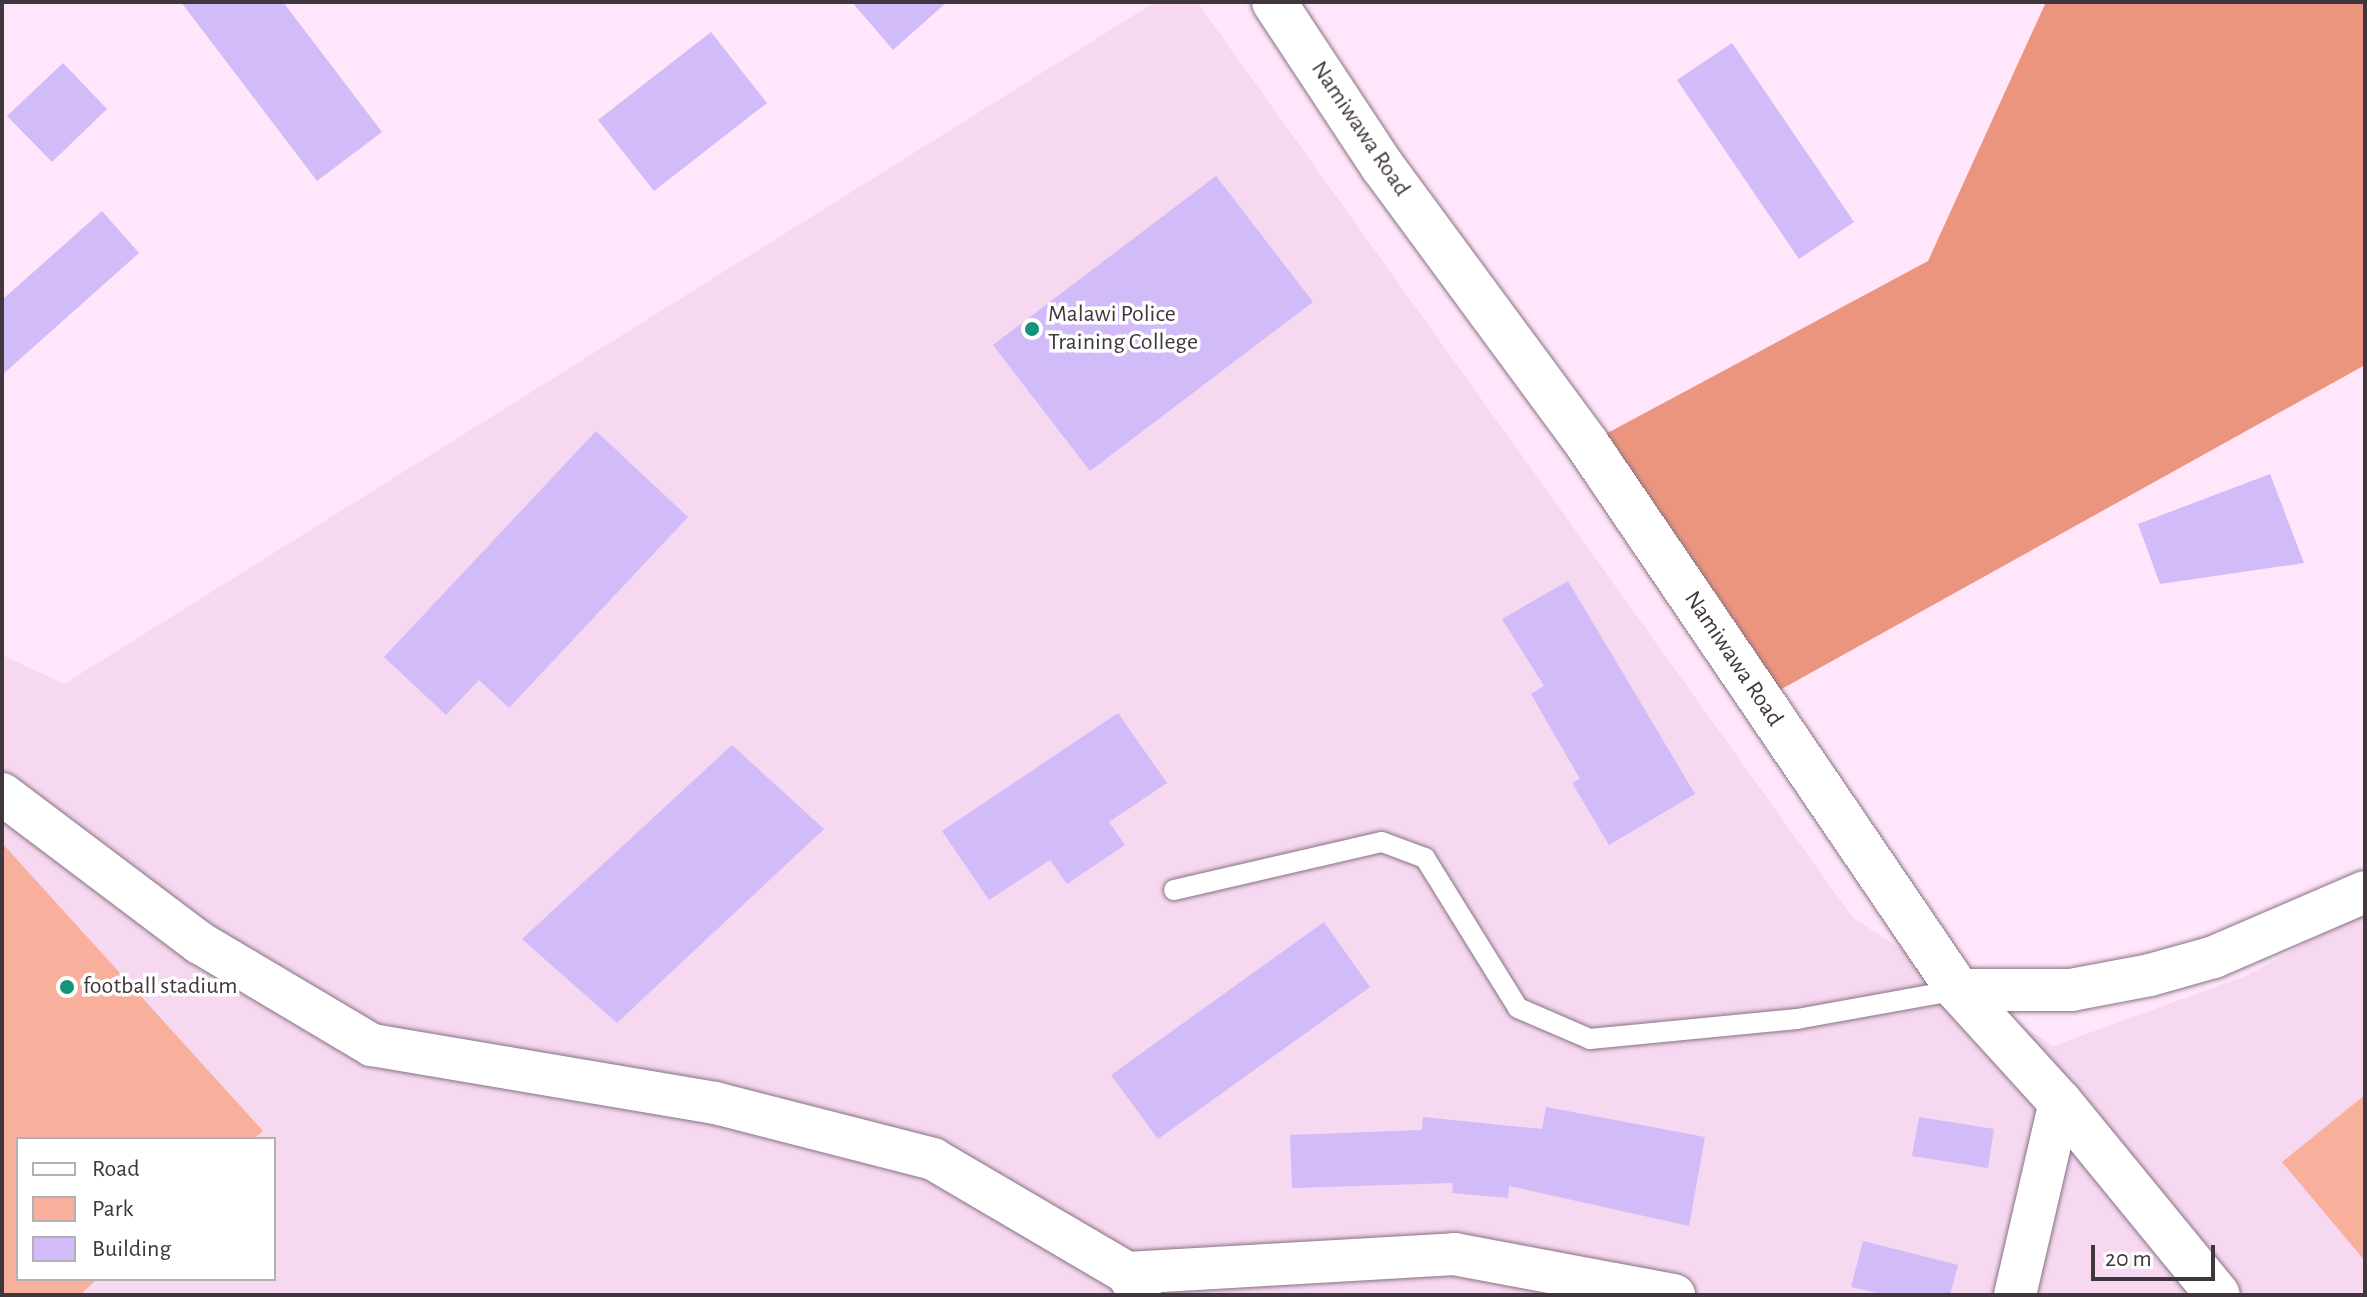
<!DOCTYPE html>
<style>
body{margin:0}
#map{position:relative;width:2367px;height:1297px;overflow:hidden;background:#ffe6fa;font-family:"Alegreya Sans",sans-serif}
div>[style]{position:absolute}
.built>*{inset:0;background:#f6d8f0}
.green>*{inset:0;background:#f8af9c}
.forest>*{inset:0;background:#ec957e}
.building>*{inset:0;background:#d1bbf9}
.roads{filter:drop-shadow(0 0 2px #887284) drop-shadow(0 0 2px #887284)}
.service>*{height:20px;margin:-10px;padding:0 10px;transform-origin:10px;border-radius:10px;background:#fff}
.minor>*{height:42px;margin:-21px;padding:0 21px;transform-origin:21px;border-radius:21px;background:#fff}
.tertiary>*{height:44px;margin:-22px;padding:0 22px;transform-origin:22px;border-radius:22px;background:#fff}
.dots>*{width:22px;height:22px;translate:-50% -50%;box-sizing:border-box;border:4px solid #fff;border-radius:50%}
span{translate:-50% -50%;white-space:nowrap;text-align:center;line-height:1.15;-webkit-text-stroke:7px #fff;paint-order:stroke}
.street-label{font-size:24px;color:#40363e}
.poi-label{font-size:24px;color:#40363e}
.left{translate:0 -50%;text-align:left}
.frame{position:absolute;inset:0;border:4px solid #40363e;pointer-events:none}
.legend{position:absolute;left:16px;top:1137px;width:260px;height:144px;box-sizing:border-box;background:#fff;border:2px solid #b3afb2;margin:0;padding:10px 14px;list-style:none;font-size:24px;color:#40363e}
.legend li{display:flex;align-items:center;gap:16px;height:40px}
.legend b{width:40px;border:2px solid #b3afb2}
.scale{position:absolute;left:2091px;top:1245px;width:124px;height:36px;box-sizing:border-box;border:4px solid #40363e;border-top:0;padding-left:10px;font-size:24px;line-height:28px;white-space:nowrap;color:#40363e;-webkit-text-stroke:6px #fff;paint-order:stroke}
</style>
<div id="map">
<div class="built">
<div style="clip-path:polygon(evenodd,1155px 2px,1197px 2px,1853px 918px,2053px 1046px,2246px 976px,2365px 910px,2365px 1295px,2px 1295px,2px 655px,64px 684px,1155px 2px,18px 1139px,274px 1139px,274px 1279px,18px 1279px,18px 1139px)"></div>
</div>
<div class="green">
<div style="clip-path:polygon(2px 843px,263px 1131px,254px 1139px,18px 1139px,18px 1279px,97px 1279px,80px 1295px,2px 1295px)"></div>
<div style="clip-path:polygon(2365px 1095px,2365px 1261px,2282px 1162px)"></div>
</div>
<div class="forest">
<div style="clip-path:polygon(2046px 2px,2365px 2px,2365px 365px,1762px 700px,1587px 444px,1928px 261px)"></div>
</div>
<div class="building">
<div style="clip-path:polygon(181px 2px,283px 2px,382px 132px,317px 181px)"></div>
<div style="clip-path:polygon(852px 2px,947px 2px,893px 50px)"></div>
<div style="clip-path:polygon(711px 32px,767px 103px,654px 191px,598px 120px)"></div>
<div style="clip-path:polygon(1732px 43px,1854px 222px,1799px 259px,1677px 80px)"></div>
<div style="clip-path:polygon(63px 63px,107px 109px,52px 162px,7px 116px)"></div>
<div style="clip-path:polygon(1216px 176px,1313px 302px,1090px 471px,993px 345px)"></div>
<div style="clip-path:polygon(102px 211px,139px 253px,2px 375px,2px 300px)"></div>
<div style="clip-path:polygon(596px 431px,688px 517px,509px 708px,479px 680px,446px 715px,384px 657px)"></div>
<div style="clip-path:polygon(2270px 474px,2304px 563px,2160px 584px,2138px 524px)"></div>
<div style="clip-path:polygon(1568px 581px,1695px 794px,1609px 845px,1572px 783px,1580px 779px,1531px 694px,1544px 686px,1502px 619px)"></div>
<div style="clip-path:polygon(1118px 713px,1167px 783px,1109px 822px,1125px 845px,1067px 884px,1050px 860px,989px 900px,942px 831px)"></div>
<div style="clip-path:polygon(732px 745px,824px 829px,617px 1023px,522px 939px)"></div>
<div style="clip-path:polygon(1324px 922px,1370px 987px,1158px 1139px,1111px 1075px)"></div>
<div style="clip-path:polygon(1546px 1107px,1705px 1137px,1689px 1226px,1509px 1186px,1508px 1198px,1452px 1193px,1453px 1183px,1292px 1188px,1290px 1135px,1422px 1130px,1423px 1117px,1542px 1129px)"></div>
<div style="clip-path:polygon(1919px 1117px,1994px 1129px,1988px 1168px,1912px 1156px)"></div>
<div style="clip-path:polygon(1863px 1241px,1958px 1265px,1950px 1295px,1886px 1295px,1851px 1287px)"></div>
</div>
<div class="roads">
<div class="service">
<div style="left:1174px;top:890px;width:213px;rotate:-13deg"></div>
<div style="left:1382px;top:842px;width:46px;rotate:20.4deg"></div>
<div style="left:1425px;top:858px;width:176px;rotate:58.2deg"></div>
<div style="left:1518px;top:1008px;width:78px;rotate:23.3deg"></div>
<div style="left:1590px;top:1039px;width:208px;rotate:-5.5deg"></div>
<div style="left:1797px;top:1019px;width:164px;rotate:-10.2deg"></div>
</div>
<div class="minor">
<div style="left:2px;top:794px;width:248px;rotate:37deg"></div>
<div style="left:200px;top:943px;width:200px;rotate:30.7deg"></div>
<div style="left:372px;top:1045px;width:348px;rotate:9.6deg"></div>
<div style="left:715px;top:1103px;width:225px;rotate:14.4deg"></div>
<div style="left:933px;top:1159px;width:225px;rotate:30.4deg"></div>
<div style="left:1127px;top:1273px;width:26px;rotate:59deg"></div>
<div style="left:1958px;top:990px;width:113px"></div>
<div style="left:2071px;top:990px;width:80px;rotate:-10.8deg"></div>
<div style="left:2150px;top:975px;width:66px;rotate:-15.7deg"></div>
<div style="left:2214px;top:957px;width:164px;rotate:-23.3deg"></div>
<div style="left:1127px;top:1273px;width:328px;rotate:-3.3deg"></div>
<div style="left:1454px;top:1254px;width:224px;rotate:10.6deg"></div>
<div style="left:2015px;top:1295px;width:198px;rotate:-76.9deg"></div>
</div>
<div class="tertiary">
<div style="left:1274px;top:2px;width:198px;rotate:56.6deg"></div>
<div style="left:1383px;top:167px;width:344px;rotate:53.6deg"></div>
<div style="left:1587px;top:444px;width:660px;rotate:55.8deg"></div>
<div style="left:1958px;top:990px;width:151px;rotate:47.7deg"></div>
<div style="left:2060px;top:1102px;width:249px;rotate:50.7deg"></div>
</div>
</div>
<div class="dots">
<div style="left:1032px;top:329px;background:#15947c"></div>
<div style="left:67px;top:987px;background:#15947c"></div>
</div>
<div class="street-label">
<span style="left:1360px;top:129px;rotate:56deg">Namiwawa Road</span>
<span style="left:1733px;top:659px;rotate:56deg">Namiwawa Road</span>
</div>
<div class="poi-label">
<span class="left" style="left:1048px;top:329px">Malawi Police<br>Training College</span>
<span class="left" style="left:83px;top:987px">football stadium</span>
</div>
<div class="frame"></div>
<ul class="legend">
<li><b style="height:10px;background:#fff"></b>Road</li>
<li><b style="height:22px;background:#f8af9c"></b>Park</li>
<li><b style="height:22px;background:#d1bbf9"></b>Building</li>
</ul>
<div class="scale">20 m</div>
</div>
